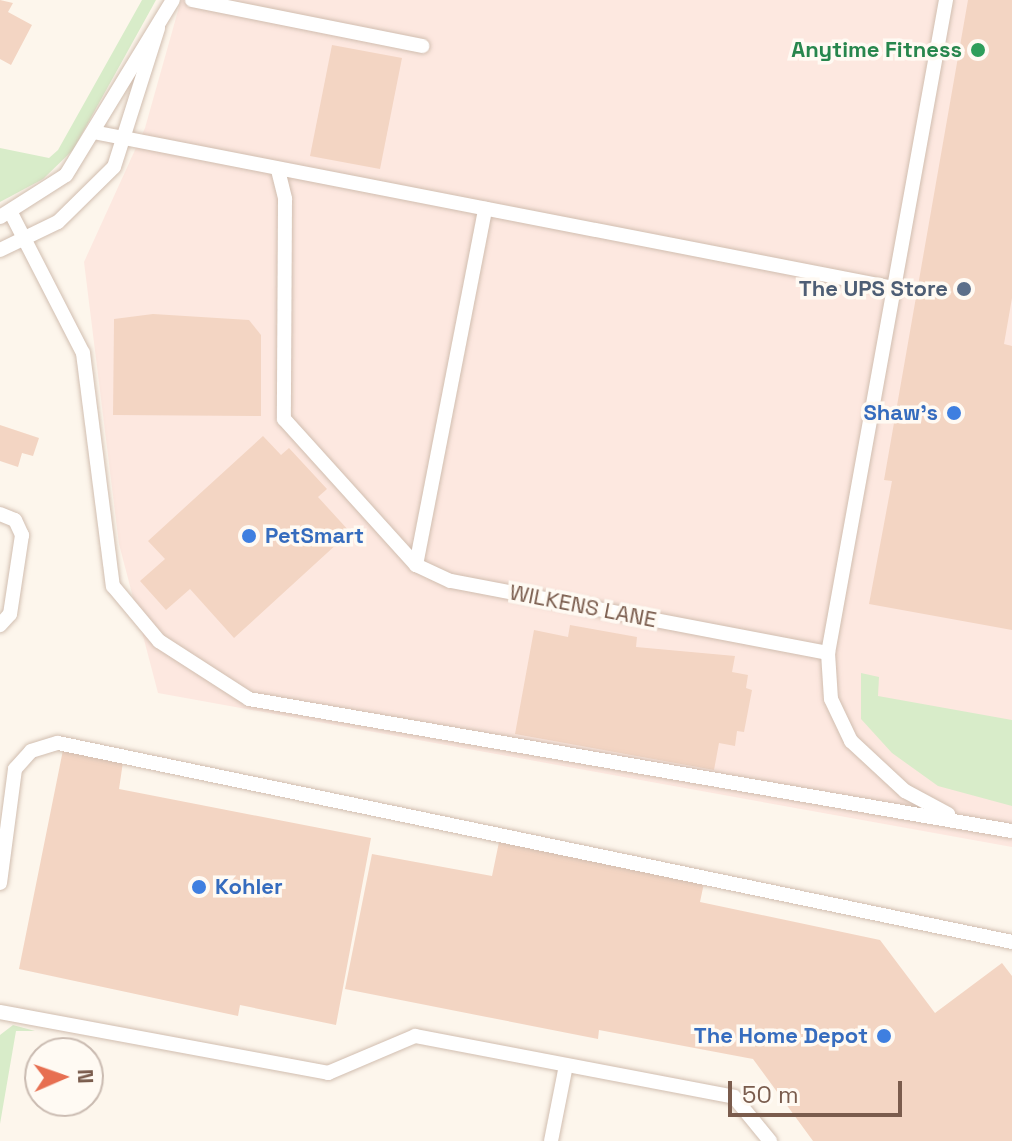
<!DOCTYPE html>
<style>
body{margin:0}
#map{position:relative;width:1012px;height:1141px;overflow:hidden;background:#fdf6ec;font-family:"Space Grotesk",sans-serif}
div>[style]{position:absolute}
.commercial>*{inset:0;background:#fde8e0}
.green>*{inset:0;background:#d8ecc9}
.building>*{inset:0;background:#f3d5c3}
.roads{filter:drop-shadow(0 0 2px #d1beb0) drop-shadow(0 0 2px #d1beb0)}
.service>*{height:14px;margin:-7px;padding:0 7px;transform-origin:7px;border-radius:7px;background:#fff}
.dots>*{width:22px;height:22px;translate:-50% -50%;box-sizing:border-box;border:4px solid #fffaf3;border-radius:50%}
span{translate:-50% -50%;white-space:nowrap;text-align:center;line-height:1.15;-webkit-text-stroke:7px #fffaf3;paint-order:stroke}
.leisure-label{font-size:22px;color:#27864d;font-weight:700}
.right{translate:-100% -50%;text-align:right}
.service-label{font-size:22px;color:#4e5e75;font-weight:700}
.shop-label{font-size:22px;color:#366cbe;font-weight:700}
.left{translate:0 -50%;text-align:left}
.street-label{font-size:22px;color:#7a5c4d}
.north{position:absolute;left:24px;top:1037px;width:80px;height:80px;box-sizing:border-box;background:#fffaf3;border:2px solid #cabbb1;border-radius:50%;rotate:88deg;font-size:22px;font-weight:700;line-height:32px;text-align:center;color:#7a5c4d}
.north::after{content:'';display:block;margin:auto;width:28px;height:36px;background:#e76f51;clip-path:polygon(50% 0,100% 100%,50% 72%,0 100%)}
.scale{position:absolute;left:728px;top:1081px;width:174px;height:36px;box-sizing:border-box;border:4px solid #7a5c4d;border-top:0;padding-left:10px;font-size:24px;line-height:28px;white-space:nowrap;color:#7a5c4d;-webkit-text-stroke:6px #fffaf3;paint-order:stroke}
</style>
<div id="map">
<div class="commercial">
<div style="clip-path:polygon(181px 0,1012px 0,1012px 847px,158px 693px,119px 544px,84px 262px,145px 128px)"></div>
</div>
<div class="green">
<div style="clip-path:polygon(142px 0,156px 0,73px 150px,43px 179px,0 202px,0 148px,49px 158px,58px 150px)"></div>
<div style="clip-path:polygon(861px 673px,879px 677px,878px 696px,1012px 720px,1012px 806px,938px 786px,892px 753px,861px 719px)"></div>
<div style="clip-path:polygon(13px 1025px,35px 1031px,16px 1031px,0 1124px,0 1035px)"></div>
</div>
<div class="building">
<div style="clip-path:polygon(0 0,13px 3px,8px 12px,32px 25px,11px 65px,0 59px)"></div>
<div style="clip-path:polygon(968px 0,1012px 0,1012px 298px,1004px 344px,1012px 346px,1012px 630px,869px 604px,892px 481px,884px 480px)"></div>
<div style="clip-path:polygon(332px 45px,402px 58px,380px 169px,310px 156px)"></div>
<div style="clip-path:polygon(153px 314px,249px 320px,261px 335px,261px 416px,113px 415px,114px 319px)"></div>
<div style="clip-path:polygon(0 425px,39px 438px,33px 456px,22px 453px,18px 467px,0 461px)"></div>
<div style="clip-path:polygon(263px 436px,281px 455px,289px 448px,327px 489px,318px 497px,350px 532px,234px 638px,190px 589px,166px 610px,140px 581px,165px 559px,148px 541px)"></div>
<div style="clip-path:polygon(570px 625px,637px 637px,636px 647px,735px 656px,732px 672px,748px 675px,746px 688px,752px 690px,744px 732px,737px 731px,735px 746px,719px 743px,714px 770px,515px 734px,534px 630px,568px 637px)"></div>
<div style="clip-path:polygon(63px 750px,123px 762px,119px 789px,371px 838px,336px 1025px,240px 1005px,238px 1016px,19px 969px)"></div>
<div style="clip-path:polygon(499px 842px,704px 883px,700px 902px,880px 940px,935px 1013px,1002px 963px,1012px 976px,1012px 1141px,813px 1141px,753px 1059px,599px 1030px,598px 1039px,345px 989px,372px 854px,492px 876px)"></div>
</div>
<div class="roads">
<div class="service">
<div style="left:192px;top:0;width:235px;rotate:11.3deg"></div>
<div style="left:946px;top:0;width:664px;rotate:100.24deg"></div>
<div style="left:828px;top:653px;width:46px;rotate:86.3deg"></div>
<div style="left:831px;top:699px;width:47px;rotate:64.5deg"></div>
<div style="left:851px;top:741px;width:74px;rotate:42.8deg"></div>
<div style="left:905px;top:791px;width:49px;rotate:28.1deg"></div>
<div style="left:93px;top:132px;width:815px;rotate:11.03deg"></div>
<div style="left:278px;top:170px;width:30px;rotate:76deg"></div>
<div style="left:285px;top:199px;width:220px;rotate:90.3deg"></div>
<div style="left:284px;top:419px;width:197px;rotate:47.9deg"></div>
<div style="left:416px;top:565px;width:38px;rotate:25deg"></div>
<div style="left:451px;top:581px;width:384px;rotate:10.8deg"></div>
<div style="left:11px;top:213px;width:157px;rotate:62.8deg"></div>
<div style="left:83px;top:353px;width:235px;rotate:82.7deg"></div>
<div style="left:113px;top:586px;width:72px;rotate:50.1deg"></div>
<div style="left:159px;top:641px;width:107px;rotate:32.8deg"></div>
<div style="left:249px;top:699px;width:774px;rotate:9.82deg"></div>
<div style="left:0;top:217px;width:78px;rotate:-32.5deg"></div>
<div style="left:66px;top:175px;width:205px;rotate:-58.6deg"></div>
<div style="left:0;top:250px;width:64px;rotate:-25.8deg"></div>
<div style="left:58px;top:222px;width:78px;rotate:-44.5deg"></div>
<div style="left:114px;top:167px;width:146px;rotate:-72.4deg"></div>
<div style="left:0;top:514px;width:16px;rotate:22deg"></div>
<div style="left:15px;top:520px;width:17px;rotate:65deg"></div>
<div style="left:22px;top:535px;width:80px;rotate:98.6deg"></div>
<div style="left:10px;top:614px;width:15px;rotate:132deg"></div>
<div style="left:416px;top:565px;width:363px;rotate:-79deg"></div>
<div style="left:0;top:883px;width:115px;rotate:-82.5deg"></div>
<div style="left:15px;top:769px;width:24px;rotate:-48deg"></div>
<div style="left:31px;top:751px;width:28px;rotate:-17deg"></div>
<div style="left:58px;top:743px;width:975px;rotate:11.78deg"></div>
<div style="left:0;top:1012px;width:334px;rotate:10.5deg"></div>
<div style="left:328px;top:1073px;width:95px;rotate:-23deg"></div>
<div style="left:415px;top:1036px;width:325px;rotate:10.8deg"></div>
<div style="left:734px;top:1097px;width:57px;rotate:50.7deg"></div>
<div style="left:551px;top:1141px;width:77px;rotate:-78.8deg"></div>
</div>
</div>
<div class="dots">
<div style="left:978px;top:50px;background:#2e9e5b"></div>
<div style="left:964px;top:289px;background:#5c6f8a"></div>
<div style="left:954px;top:413px;background:#3f7fe0"></div>
<div style="left:249px;top:536px;background:#3f7fe0"></div>
<div style="left:199px;top:887px;background:#3f7fe0"></div>
<div style="left:884px;top:1036px;background:#3f7fe0"></div>
</div>
<div class="leisure-label">
<span class="right" style="left:962px;top:50px">Anytime Fitness</span>
</div>
<div class="service-label">
<span class="right" style="left:948px;top:289px">The UPS Store</span>
</div>
<div class="shop-label">
<span class="right" style="left:938px;top:413px">Shaw's</span>
<span class="left" style="left:265px;top:536px">PetSmart</span>
<span class="left" style="left:215px;top:887px">Kohler</span>
<span class="right" style="left:868px;top:1036px">The Home Depot</span>
</div>
<div class="street-label">
<span style="left:583px;top:606px;rotate:11deg">WILKENS LANE</span>
</div>
<div class="north">N</div>
<div class="scale">50 m</div>
</div>
